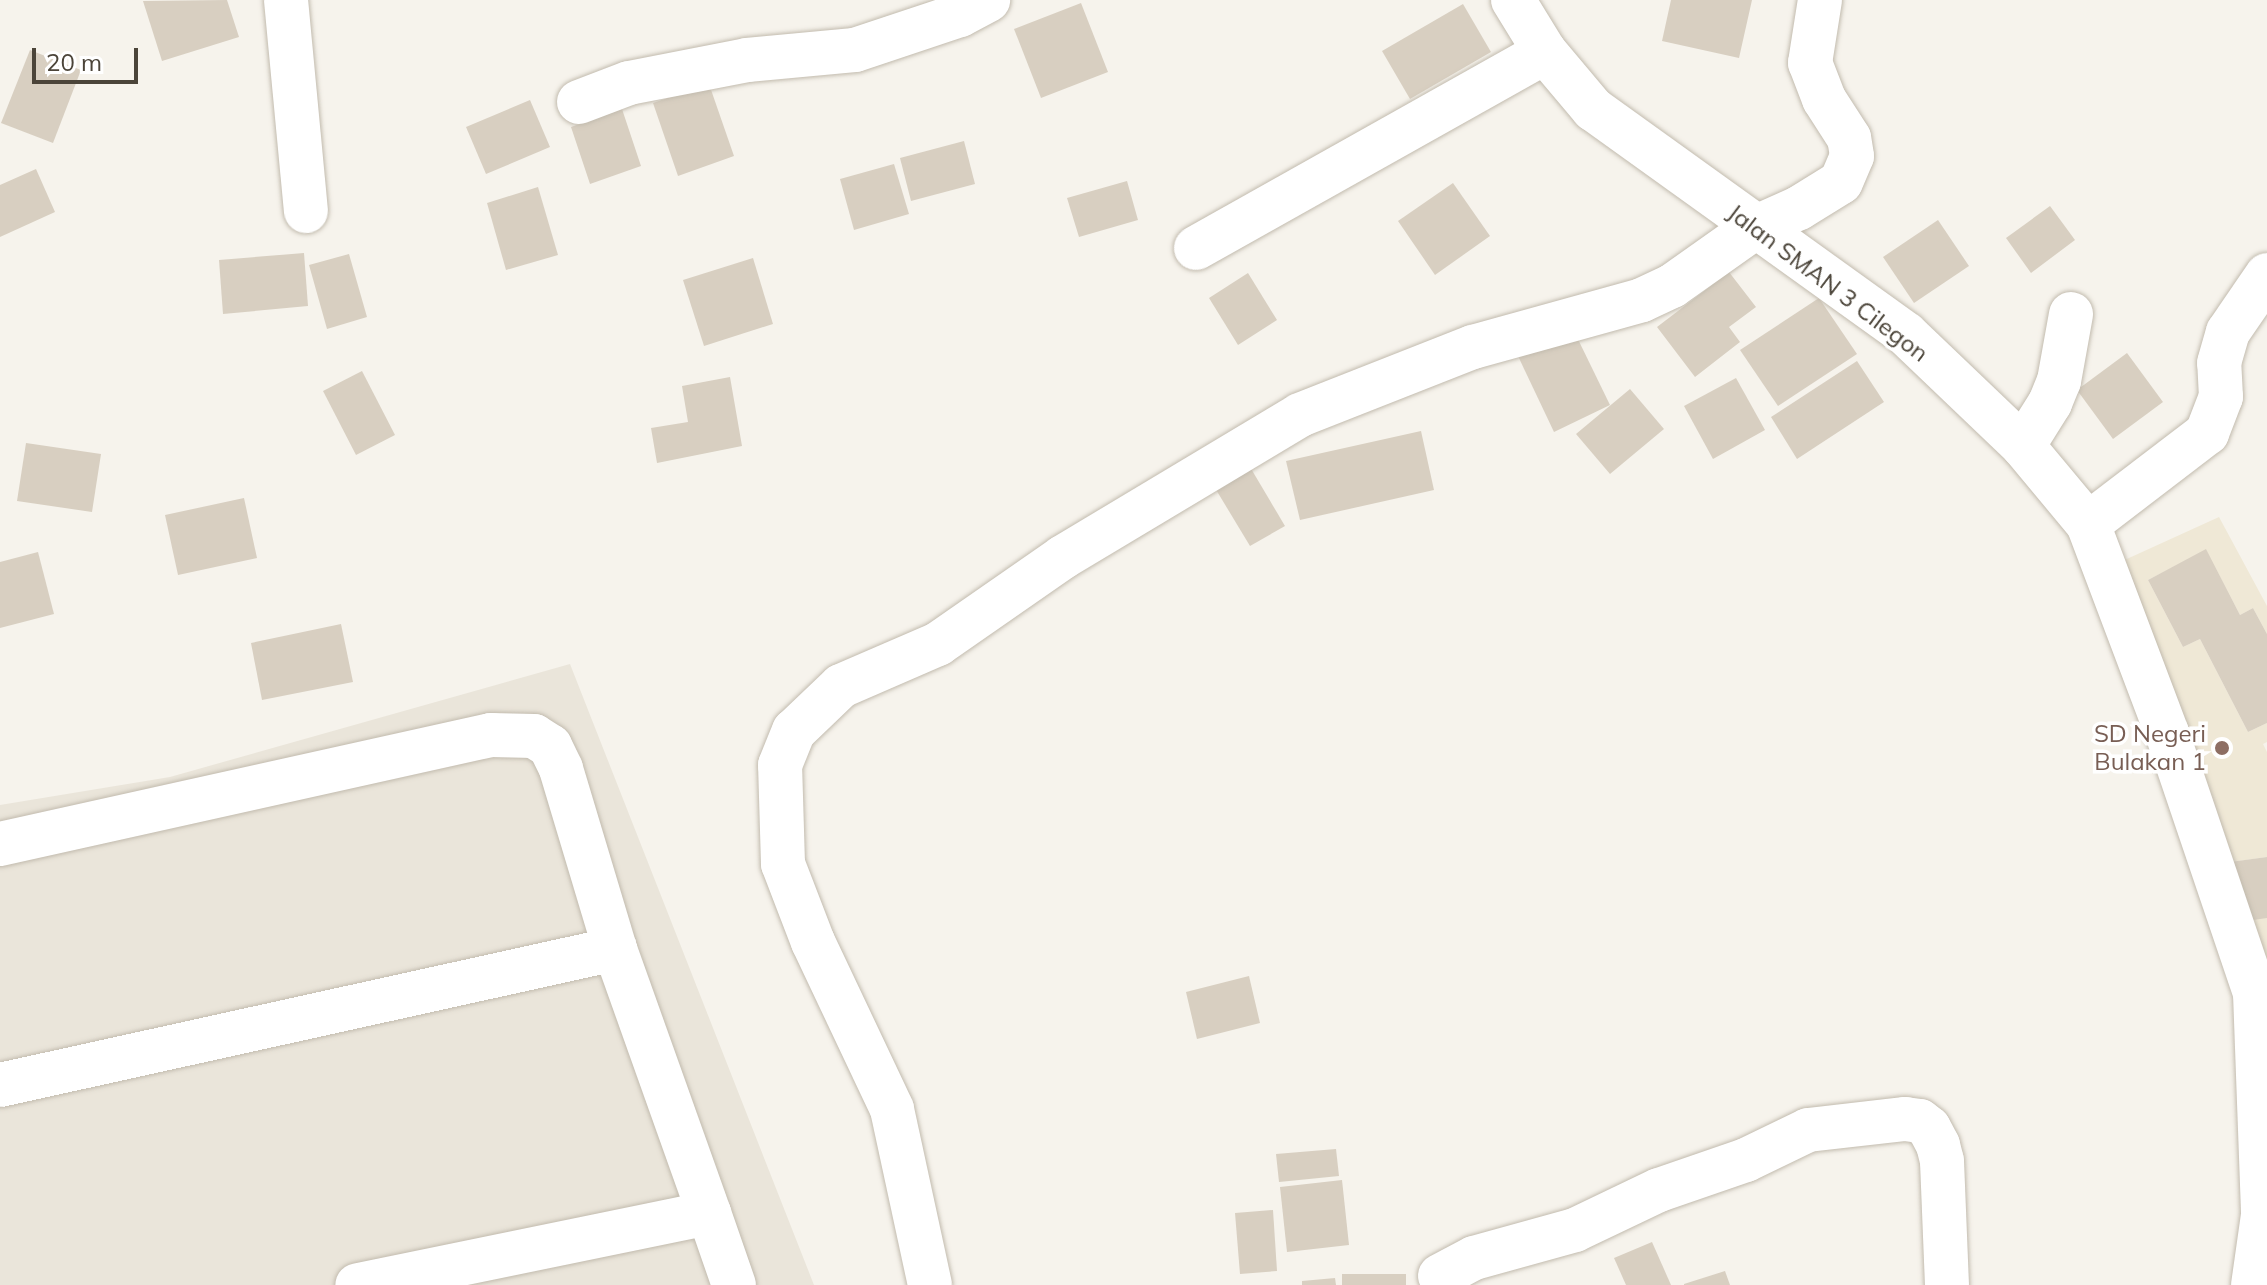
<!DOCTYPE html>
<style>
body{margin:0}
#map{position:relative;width:2267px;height:1285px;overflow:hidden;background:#f6f3ec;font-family:Mulish,sans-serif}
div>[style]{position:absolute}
.residential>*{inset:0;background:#eae5da}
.education>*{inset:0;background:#efe8d6}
.building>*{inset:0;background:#d8cfc1}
.roads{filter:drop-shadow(0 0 2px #c2bbae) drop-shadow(0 0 2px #c2bbae)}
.minor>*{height:44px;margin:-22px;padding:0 22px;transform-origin:22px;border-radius:22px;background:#fff}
.dots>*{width:22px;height:22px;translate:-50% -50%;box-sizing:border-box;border:4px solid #fff;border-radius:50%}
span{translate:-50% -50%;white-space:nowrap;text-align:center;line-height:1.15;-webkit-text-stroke:7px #fff;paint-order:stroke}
.street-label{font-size:24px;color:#4b4439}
.education-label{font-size:24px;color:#785e54}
.right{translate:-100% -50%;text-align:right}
.scale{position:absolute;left:32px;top:48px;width:106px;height:36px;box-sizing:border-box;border:4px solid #4b4439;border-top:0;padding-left:10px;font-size:24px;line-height:28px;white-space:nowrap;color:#4b4439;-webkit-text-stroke:6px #fff;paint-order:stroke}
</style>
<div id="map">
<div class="residential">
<div style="clip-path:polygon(570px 664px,814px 1285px,0 1285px,0 805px,170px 777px)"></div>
</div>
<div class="education">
<div style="clip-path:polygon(2219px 517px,2267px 606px,2267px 634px,2253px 608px,2240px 615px,2206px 550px,2148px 580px,2183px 647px,2200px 639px,2248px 732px,2267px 723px,2267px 742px,2263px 744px,2267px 752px,2267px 857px,2231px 862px,2267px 918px,2267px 964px,2118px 563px)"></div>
</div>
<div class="building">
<div style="clip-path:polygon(227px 0,239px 37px,162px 61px,143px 1px)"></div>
<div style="clip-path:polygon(1671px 0,1752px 0,1739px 58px,1662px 41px)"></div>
<div style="clip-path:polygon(1081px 3px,1108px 72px,1041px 98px,1014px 29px)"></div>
<div style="clip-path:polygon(1463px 4px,1491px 52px,1410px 99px,1382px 51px)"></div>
<div style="clip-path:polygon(30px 50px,81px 70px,53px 143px,1px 123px)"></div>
<div style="clip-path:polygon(709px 84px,734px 156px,678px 176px,653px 103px)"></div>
<div style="clip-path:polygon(530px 100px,550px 147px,486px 174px,466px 127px)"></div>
<div style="clip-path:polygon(622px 109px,641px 166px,590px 184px,571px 127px)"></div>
<div style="clip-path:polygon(964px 141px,975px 184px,911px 201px,900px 158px)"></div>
<div style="clip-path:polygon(894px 164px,909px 214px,854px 230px,840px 179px)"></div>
<div style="clip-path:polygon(36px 169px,55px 212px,0 237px,0 185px)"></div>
<div style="clip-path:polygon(1127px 181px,1138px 220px,1079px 237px,1067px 198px)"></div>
<div style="clip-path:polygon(1453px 183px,1490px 236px,1435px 275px,1398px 221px)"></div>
<div style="clip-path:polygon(538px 187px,558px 255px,506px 270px,487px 203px)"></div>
<div style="clip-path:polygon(2050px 206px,2075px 240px,2031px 273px,2006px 238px)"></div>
<div style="clip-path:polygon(1938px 220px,1969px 266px,1914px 303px,1883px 257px)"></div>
<div style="clip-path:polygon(304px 253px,308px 306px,223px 314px,219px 260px)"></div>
<div style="clip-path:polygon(349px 254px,367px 317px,327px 329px,309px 265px)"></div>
<div style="clip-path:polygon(753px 258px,773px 324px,704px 346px,683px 280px)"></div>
<div style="clip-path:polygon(1729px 272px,1756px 307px,1729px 327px,1740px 342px,1695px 377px,1657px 327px)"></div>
<div style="clip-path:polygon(1248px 273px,1277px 320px,1238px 345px,1209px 298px)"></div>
<div style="clip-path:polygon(1819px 298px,1857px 354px,1778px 406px,1740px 350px)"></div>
<div style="clip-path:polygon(1573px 329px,1610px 405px,1554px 432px,1518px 356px)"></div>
<div style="clip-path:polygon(2127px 353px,2163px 402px,2113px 439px,2077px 390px)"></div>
<div style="clip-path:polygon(1857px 361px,1884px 402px,1797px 459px,1771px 417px)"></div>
<div style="clip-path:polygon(362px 371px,395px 435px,356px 455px,323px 391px)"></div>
<div style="clip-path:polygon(730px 377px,742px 446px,657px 463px,651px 428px,688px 422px,682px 386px)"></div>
<div style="clip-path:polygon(1736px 378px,1765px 430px,1713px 459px,1684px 406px)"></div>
<div style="clip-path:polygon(1630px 389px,1664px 429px,1610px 474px,1576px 434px)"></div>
<div style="clip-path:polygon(1421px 431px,1434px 490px,1300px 520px,1286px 461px)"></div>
<div style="clip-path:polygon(26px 443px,101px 454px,92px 512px,17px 501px)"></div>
<div style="clip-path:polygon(1250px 467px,1285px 526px,1250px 546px,1215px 488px)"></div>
<div style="clip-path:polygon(244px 498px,257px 558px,178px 575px,165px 515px)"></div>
<div style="clip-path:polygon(2206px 549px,2240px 615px,2253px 608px,2267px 634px,2267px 723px,2248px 732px,2200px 639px,2183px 647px,2148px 580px)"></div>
<div style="clip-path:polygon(38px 552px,54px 614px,0 628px,0 562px)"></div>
<div style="clip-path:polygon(341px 624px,353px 682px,262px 700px,251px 643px)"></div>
<div style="clip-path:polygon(2267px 857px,2267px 918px,2239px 922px,2230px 862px)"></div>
<div style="clip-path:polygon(1249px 976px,1260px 1023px,1197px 1039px,1186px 992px)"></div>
<div style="clip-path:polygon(1336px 1149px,1339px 1176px,1279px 1182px,1276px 1154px)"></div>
<div style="clip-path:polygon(1342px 1180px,1349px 1245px,1287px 1252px,1280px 1187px)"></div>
<div style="clip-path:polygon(1273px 1210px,1277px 1271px,1240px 1274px,1235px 1213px)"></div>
<div style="clip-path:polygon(1652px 1242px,1671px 1285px,1626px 1285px,1614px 1258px)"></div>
<div style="clip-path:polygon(1725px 1271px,1730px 1285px,1684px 1285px,1684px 1284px)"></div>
<div style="clip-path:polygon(1342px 1274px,1406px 1274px,1406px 1285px,1342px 1285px)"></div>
<div style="clip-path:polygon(1335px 1278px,1336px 1285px,1302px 1285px,1302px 1281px)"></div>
</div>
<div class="roads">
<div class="minor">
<div style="left:286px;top:0;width:212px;rotate:84.6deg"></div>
<div style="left:1513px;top:0;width:61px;rotate:58.4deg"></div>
<div style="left:1545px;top:52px;width:75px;rotate:49.9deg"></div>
<div style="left:1593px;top:109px;width:385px;rotate:35.7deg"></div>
<div style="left:1906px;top:334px;width:162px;rotate:43.7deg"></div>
<div style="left:2023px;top:446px;width:102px;rotate:50.2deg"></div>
<div style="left:2088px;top:524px;width:223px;rotate:69.3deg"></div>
<div style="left:2167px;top:733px;width:274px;rotate:71.3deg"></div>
<div style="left:2255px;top:993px;width:222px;rotate:87.9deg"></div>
<div style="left:2263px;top:1215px;width:71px;rotate:98.1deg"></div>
<div style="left:579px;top:102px;width:53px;rotate:-20.8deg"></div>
<div style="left:629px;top:83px;width:120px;rotate:-11deg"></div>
<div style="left:747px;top:60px;width:108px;rotate:-5.3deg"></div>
<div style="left:855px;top:50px;width:111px;rotate:-18.4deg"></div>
<div style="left:960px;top:15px;width:32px;rotate:-28deg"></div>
<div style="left:1196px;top:248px;width:400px;rotate:-29.3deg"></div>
<div style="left:2023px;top:446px;width:51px;rotate:-57.9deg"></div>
<div style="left:2050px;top:403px;width:24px;rotate:-68deg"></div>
<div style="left:2059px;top:381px;width:68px;rotate:-79.8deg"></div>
<div style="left:2088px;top:524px;width:150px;rotate:-37.4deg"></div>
<div style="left:2207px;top:433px;width:39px;rotate:-69deg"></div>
<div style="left:2221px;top:397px;width:34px;rotate:-93deg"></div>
<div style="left:2219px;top:363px;width:32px;rotate:-74deg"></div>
<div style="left:2228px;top:332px;width:69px;rotate:-55.6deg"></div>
<div style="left:0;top:844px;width:503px;rotate:-12.52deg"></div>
<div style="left:491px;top:735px;width:43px;rotate:1.3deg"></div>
<div style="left:534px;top:736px;width:19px;rotate:32deg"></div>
<div style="left:550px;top:746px;width:25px;rotate:64deg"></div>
<div style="left:561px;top:769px;width:188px;rotate:73.3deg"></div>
<div style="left:615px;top:949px;width:280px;rotate:70.4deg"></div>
<div style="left:709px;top:1213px;width:359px;rotate:168.4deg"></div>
<div style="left:0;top:1085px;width:630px;rotate:-12.47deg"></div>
<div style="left:709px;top:1213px;width:76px;rotate:70.9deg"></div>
<div style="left:1440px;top:1276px;width:38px;rotate:-28deg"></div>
<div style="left:1474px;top:1258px;width:105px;rotate:-15.5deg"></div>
<div style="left:1575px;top:1230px;width:93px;rotate:-25.5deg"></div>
<div style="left:1659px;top:1190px;width:92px;rotate:-19deg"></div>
<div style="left:1746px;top:1160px;width:69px;rotate:-25.8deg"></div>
<div style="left:1808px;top:1130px;width:98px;rotate:-6.5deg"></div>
<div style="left:1905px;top:1119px;width:15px;rotate:8deg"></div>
<div style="left:1920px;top:1121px;width:11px;rotate:38deg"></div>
<div style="left:1929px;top:1128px;width:19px;rotate:62deg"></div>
<div style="left:1938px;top:1145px;width:16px;rotate:76deg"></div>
<div style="left:1942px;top:1161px;width:124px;rotate:87.7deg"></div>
<div style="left:930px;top:1285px;width:180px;rotate:-102.2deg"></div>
<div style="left:892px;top:1109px;width:185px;rotate:-115.3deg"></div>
<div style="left:813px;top:942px;width:84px;rotate:-111deg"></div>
<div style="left:783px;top:864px;width:99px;rotate:-91.7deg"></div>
<div style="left:780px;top:765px;width:37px;rotate:-68deg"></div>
<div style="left:794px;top:731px;width:65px;rotate:-43.8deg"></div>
<div style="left:841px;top:686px;width:106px;rotate:-23.4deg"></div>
<div style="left:938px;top:644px;width:152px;rotate:-34.8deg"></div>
<div style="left:1063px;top:557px;width:276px;rotate:-30.9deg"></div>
<div style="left:1300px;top:415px;width:186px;rotate:-21.5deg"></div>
<div style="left:1473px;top:347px;width:175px;rotate:-15.5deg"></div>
<div style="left:1642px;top:300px;width:33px;rotate:-25deg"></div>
<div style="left:1672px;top:286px;width:100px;rotate:-35.3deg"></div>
<div style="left:1754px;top:228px;width:49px;rotate:-24deg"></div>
<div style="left:1799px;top:208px;width:49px;rotate:-31.8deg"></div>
<div style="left:1841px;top:182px;width:28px;rotate:-67deg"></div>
<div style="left:1852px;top:156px;width:18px;rotate:-99deg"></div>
<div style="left:1849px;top:138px;width:46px;rotate:-122.7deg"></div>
<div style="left:1824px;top:99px;width:39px;rotate:-111deg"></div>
<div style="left:1810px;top:63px;width:64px;rotate:-81deg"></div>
</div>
</div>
<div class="dots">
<div style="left:2222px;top:748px;background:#8d6e63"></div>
</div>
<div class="street-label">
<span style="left:1828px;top:283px;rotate:37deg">Jalan SMAN 3 Cilegon</span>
</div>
<div class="education-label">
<span class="right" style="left:2206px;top:748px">SD Negeri<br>Bulakan 1</span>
</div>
<div class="scale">20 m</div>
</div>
